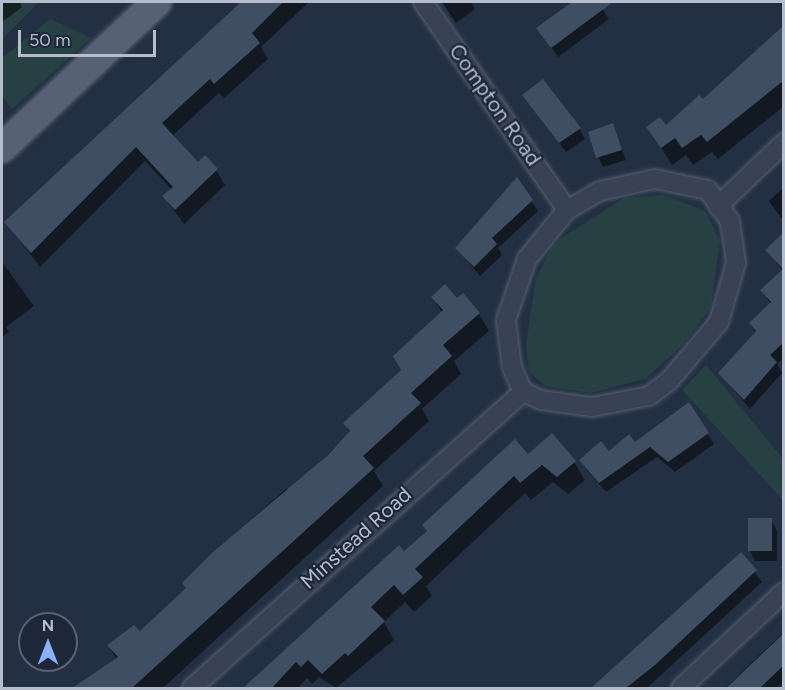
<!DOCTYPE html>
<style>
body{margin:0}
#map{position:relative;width:785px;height:690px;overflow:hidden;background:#233043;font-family:Figtree,sans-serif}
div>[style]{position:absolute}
.green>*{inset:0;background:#264044}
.shadow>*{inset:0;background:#0007}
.building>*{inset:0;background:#3f4e63}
.roads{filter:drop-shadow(0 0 2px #566070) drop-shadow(0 0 2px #566070)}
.minor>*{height:18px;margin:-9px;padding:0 9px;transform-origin:9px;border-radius:9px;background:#384253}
.primary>*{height:28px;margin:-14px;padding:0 14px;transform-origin:14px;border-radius:14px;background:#566173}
span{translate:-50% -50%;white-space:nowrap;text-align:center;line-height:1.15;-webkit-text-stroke:4.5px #1d2738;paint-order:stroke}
.street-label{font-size:21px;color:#b5bdcd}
.frame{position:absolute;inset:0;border:3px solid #b5bdcd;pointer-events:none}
.north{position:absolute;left:18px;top:612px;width:60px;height:60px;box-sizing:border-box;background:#1d2738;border:2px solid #5a6374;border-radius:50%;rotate:0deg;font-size:16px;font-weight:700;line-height:24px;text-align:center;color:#b5bdcd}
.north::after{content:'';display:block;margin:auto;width:21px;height:27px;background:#88b2ff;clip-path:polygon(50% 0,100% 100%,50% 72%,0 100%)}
.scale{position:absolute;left:18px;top:30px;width:138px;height:27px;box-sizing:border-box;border:3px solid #b5bdcd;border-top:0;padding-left:8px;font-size:18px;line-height:21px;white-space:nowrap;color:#b5bdcd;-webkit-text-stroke:4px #1d2738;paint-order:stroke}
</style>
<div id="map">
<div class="green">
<div style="clip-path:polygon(2px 2px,39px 2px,2px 39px)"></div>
<div style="clip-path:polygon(50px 19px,91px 38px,12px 109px,2px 96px,2px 58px)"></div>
<div style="clip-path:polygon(664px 195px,705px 211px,720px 241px,711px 307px,684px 344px,645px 379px,590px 393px,545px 386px,529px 372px,526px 345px,536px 278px,550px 250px,560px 239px,624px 198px)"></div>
<div style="clip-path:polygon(706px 365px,783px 459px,783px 500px,682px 390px)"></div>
</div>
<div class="shadow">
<div style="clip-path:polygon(2px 2px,20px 2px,22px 7px,2px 22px)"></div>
<div style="clip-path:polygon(243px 2px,309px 2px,261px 47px,268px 59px,224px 98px,219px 93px,172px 136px,198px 164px,216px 170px,225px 185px,184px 224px,164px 197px,172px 190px,145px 161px,40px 267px,6px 222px)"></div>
<div style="clip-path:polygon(442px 2px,471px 2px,475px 9px,456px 23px)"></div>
<div style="clip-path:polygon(574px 2px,598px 2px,609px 19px,558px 57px,538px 29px)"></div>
<div style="clip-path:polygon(784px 27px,784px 106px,718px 159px,712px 152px,693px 165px,686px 155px,672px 165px,648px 127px,666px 128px,703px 101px)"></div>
<div style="clip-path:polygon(524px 95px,580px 129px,585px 139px,566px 152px)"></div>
<div style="clip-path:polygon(612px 125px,626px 160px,603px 167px,598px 157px)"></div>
<div style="clip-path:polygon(517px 180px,538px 211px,498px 248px,502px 255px,480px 276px,457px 248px)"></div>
<div style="clip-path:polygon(784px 187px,784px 222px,769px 201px)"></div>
<div style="clip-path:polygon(784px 235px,784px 358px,777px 364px,782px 373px,750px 409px,720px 373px,756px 333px,750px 323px,771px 304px,762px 291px,783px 271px,767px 250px)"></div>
<div style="clip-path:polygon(2px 262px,34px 306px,6px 327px,9px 331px,2px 338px)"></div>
<div style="clip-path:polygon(433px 297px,457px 300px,479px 314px,489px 331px,454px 361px,461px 374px,422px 409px,429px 421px,374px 471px,383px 486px,163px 688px,74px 688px,117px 660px,109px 646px,140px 633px,187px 590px,214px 553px,287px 488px,290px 491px,350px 433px,345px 423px,402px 369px,442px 313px)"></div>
<div style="clip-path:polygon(688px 404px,714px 444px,675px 472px,657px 457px,606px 492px,587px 470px,581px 460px,635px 444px)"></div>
<div style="clip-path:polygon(527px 456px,574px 462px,585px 480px,568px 494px,553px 482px,531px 500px,525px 493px,426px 586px,432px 596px,414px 612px,405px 602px,384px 622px,394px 640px,336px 688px,319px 677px,312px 684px,307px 678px,298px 688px,244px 688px,399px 547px,404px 553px,428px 533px,424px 526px)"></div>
<div style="clip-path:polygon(771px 520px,777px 530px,777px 561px,755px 561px,750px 551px)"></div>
<div style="clip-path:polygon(741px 554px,762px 582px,647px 688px,595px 688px)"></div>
<div style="clip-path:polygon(784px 632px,784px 682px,777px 688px,725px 688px)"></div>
</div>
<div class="building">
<div style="clip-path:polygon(241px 2px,283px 2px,252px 33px,260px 43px,214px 84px,210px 79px,162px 123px,198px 162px,205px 155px,218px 169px,175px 210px,162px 196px,173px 187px,136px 147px,31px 253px,4px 222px)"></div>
<div style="clip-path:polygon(572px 2px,613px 2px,551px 48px,536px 28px)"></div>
<div style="clip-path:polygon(783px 26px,783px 81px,707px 142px,701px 135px,682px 148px,675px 138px,661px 148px,646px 127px,660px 117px,666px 125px,699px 95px,703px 99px)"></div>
<div style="clip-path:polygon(543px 79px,581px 128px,559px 143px,522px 95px)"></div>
<div style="clip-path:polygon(613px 123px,622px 150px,596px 158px,588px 132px)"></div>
<div style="clip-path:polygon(517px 177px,533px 200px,492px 238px,497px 244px,474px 267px,455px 248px)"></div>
<div style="clip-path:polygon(783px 233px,783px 343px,770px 355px,777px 362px,744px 400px,718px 373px,756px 331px,749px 323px,771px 302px,760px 290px,783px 269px,765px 250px)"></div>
<div style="clip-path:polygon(445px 284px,457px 298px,463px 293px,480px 313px,443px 345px,452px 356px,411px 393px,421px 403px,363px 456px,374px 468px,132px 688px,72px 688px,118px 657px,107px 645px,134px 625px,140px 631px,186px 588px,182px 583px,213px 552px,328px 455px,350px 431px,343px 423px,401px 370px,393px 356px,443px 310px,431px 297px)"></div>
<div style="clip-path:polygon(689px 402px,709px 433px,668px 462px,650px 447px,599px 483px,579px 460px,601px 441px,609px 451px,629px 434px,635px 442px)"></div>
<div style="clip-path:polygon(552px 433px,576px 461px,557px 477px,542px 465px,520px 483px,514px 476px,415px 569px,423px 577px,403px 595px,394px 585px,371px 607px,385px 621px,348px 656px,345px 653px,322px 674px,308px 660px,301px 667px,296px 662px,272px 688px,243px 688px,399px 545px,404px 551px,427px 531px,422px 525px,515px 439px,528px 454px)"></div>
<div style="clip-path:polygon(748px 518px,772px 518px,772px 551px,748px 551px)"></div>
<div style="clip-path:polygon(741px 552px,757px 570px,655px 665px,626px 688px,591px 688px)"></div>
<div style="clip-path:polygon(783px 634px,783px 666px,760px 688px,726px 688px)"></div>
</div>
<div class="roads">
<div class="minor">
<div style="left:423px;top:2px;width:253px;rotate:55.3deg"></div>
<div style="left:655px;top:179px;width:54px;rotate:11.7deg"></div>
<div style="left:708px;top:190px;width:38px;rotate:55deg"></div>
<div style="left:730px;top:221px;width:42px;rotate:81.9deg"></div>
<div style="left:736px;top:263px;width:61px;rotate:106.1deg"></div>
<div style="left:719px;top:322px;width:77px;rotate:130.3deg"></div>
<div style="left:669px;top:381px;width:25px;rotate:143deg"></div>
<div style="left:649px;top:396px;width:58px;rotate:169.1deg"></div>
<div style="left:592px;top:407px;width:51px;rotate:-172.2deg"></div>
<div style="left:541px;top:400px;width:20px;rotate:-156deg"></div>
<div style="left:523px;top:392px;width:27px;rotate:-114deg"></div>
<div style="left:512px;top:367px;width:47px;rotate:-97.3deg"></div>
<div style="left:506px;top:320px;width:65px;rotate:-71deg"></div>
<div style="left:527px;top:259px;width:63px;rotate:-50.8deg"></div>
<div style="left:567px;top:210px;width:38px;rotate:-30deg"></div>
<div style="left:600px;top:191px;width:56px;rotate:-12.3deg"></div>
<div style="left:718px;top:206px;width:91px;rotate:-43.7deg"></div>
<div style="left:192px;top:688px;width:444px;rotate:-41.8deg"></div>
<div style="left:681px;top:688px;width:141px;rotate:-43deg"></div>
</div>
<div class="primary">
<div style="left:2px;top:148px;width:213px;rotate:-43.3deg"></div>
</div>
</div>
<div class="street-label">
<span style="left:495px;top:105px;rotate:55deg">Compton Road</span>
<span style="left:356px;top:538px;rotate:-42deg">Minstead Road</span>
</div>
<div class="frame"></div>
<div class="north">N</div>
<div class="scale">50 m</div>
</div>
